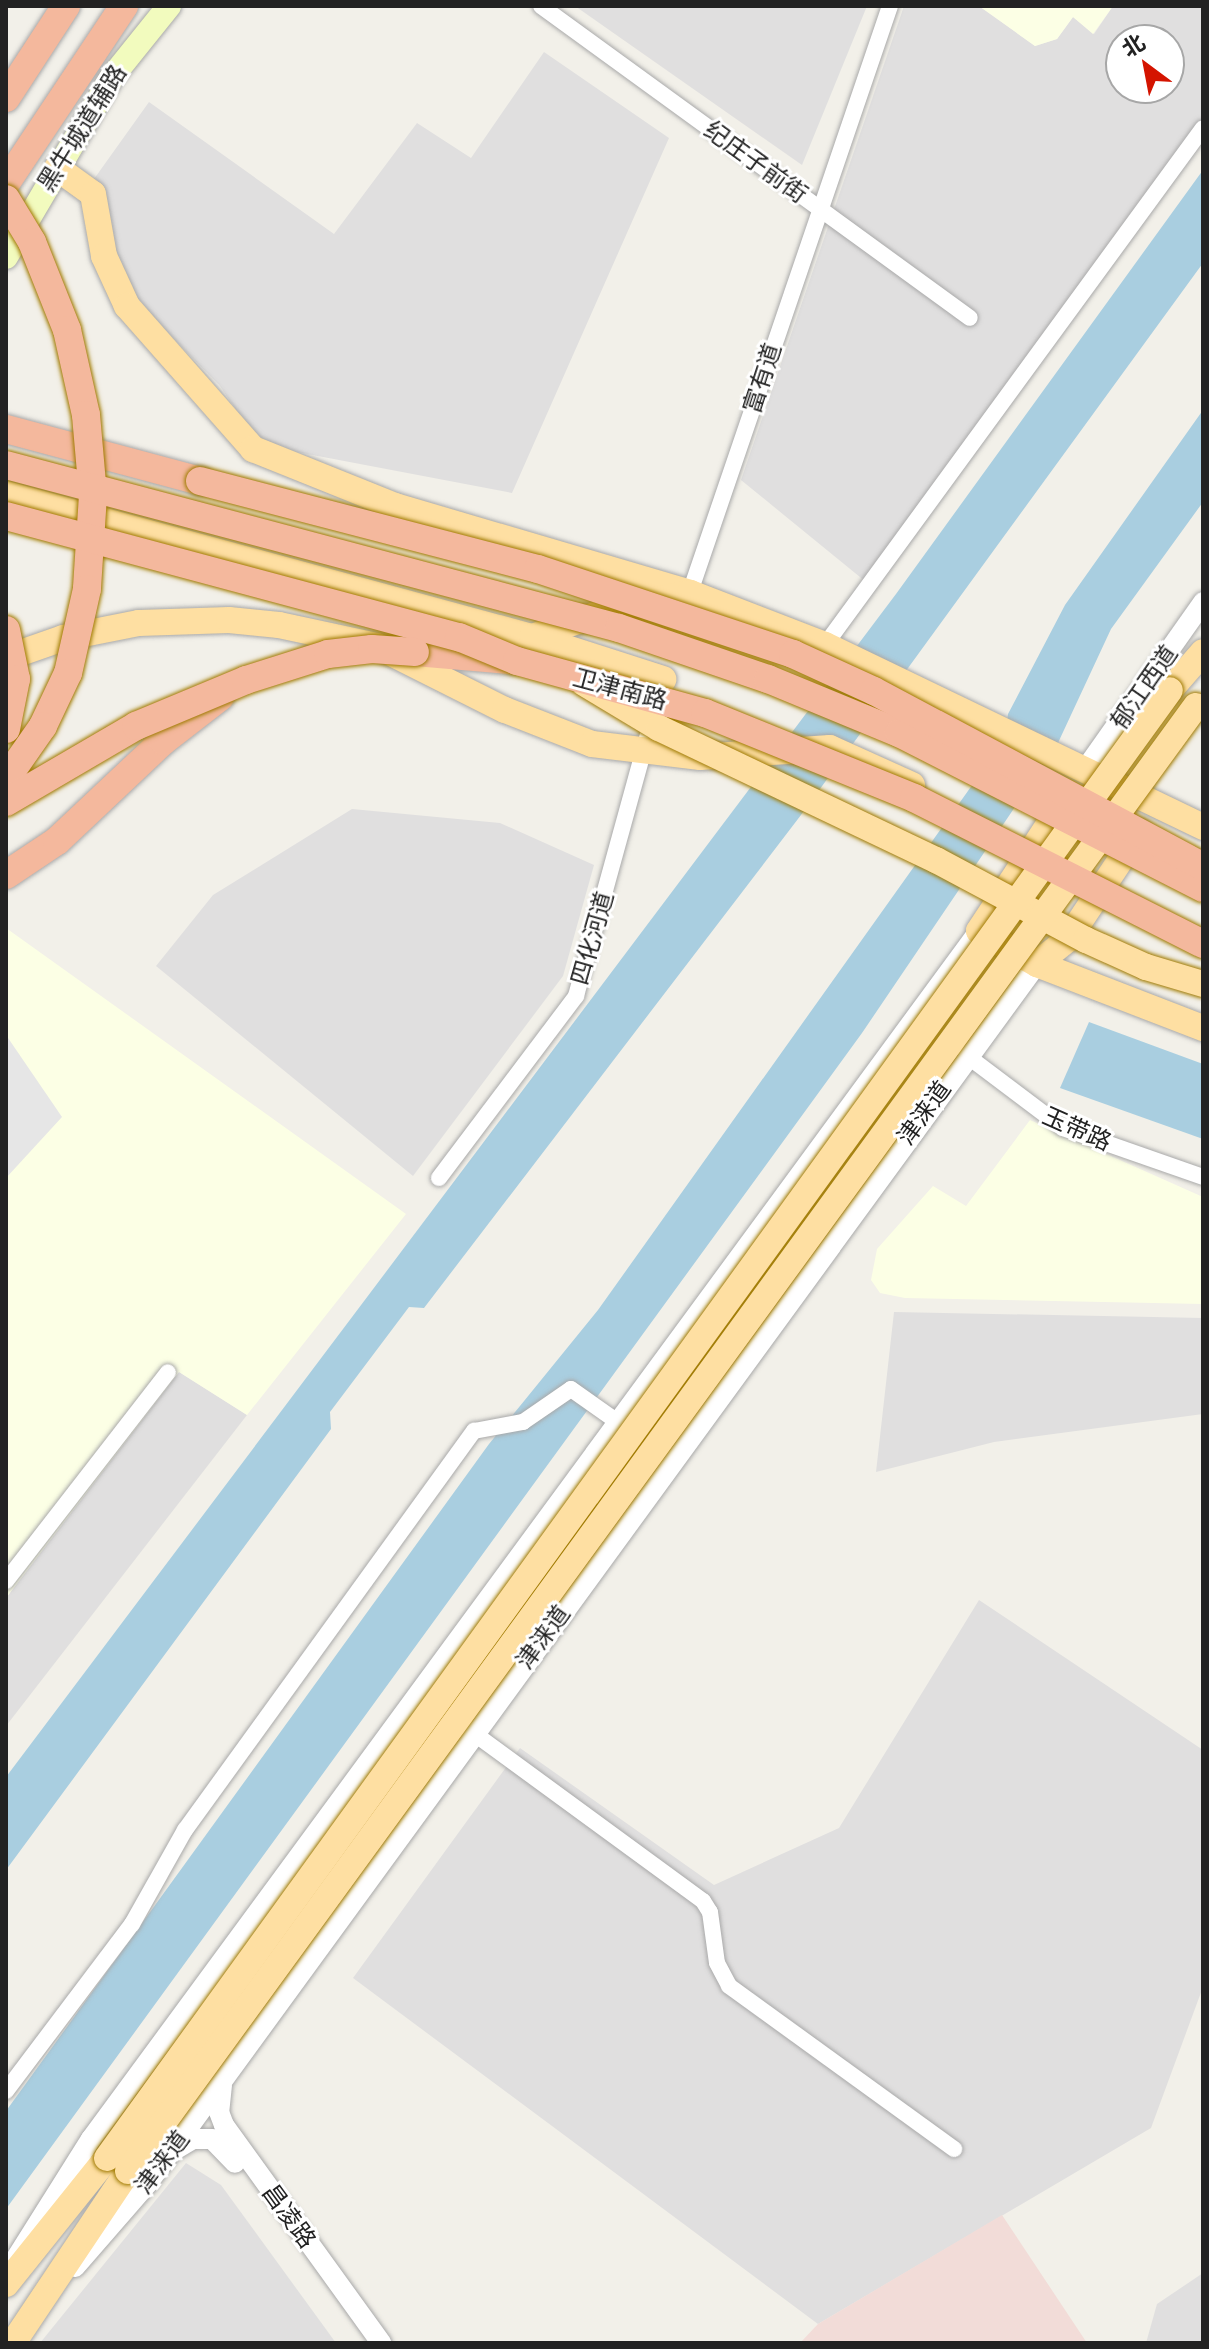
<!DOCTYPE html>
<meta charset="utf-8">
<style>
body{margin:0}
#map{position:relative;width:1209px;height:2349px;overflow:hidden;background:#f2f0e9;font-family:"PT Sans","Noto Sans SC",sans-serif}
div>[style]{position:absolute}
.residential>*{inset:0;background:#e0dfdf}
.commercial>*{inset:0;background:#f2dcd8}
.education>*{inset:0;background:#fcffe5}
.parking>*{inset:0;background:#e6e6e6}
.water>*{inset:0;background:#a9cee0}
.roads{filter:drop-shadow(0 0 2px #a9a9a9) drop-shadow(0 0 2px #a9a9a9)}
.minor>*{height:16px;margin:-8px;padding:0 8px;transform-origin:8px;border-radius:8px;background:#fff}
.tertiary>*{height:20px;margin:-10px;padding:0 10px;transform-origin:10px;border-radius:10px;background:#fff}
.secondary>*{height:24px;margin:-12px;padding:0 12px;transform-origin:12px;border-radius:12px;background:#f2fbbe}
.primary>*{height:26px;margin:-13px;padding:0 13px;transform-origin:13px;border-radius:13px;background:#fedfa2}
.trunk>*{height:28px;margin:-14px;padding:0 14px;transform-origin:14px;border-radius:14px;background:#f4b89d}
.bridges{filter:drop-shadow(0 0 2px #a07a00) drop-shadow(0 0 2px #a07a00)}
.primary-bridge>*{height:26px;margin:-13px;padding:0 13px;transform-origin:13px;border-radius:13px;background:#fedfa2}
.trunk-bridge>*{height:28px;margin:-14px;padding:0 14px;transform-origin:14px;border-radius:14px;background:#f4b89d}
span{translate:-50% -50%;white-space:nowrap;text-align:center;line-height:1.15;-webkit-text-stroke:6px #fff;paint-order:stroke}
.street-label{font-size:24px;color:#222}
.frame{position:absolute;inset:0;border:8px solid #222;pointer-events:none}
.north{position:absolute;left:1105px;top:24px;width:80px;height:80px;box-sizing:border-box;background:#fff;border:2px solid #a7a7a7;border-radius:50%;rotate:328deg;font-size:22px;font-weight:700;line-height:32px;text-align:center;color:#222}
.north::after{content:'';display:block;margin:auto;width:28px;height:36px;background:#d41400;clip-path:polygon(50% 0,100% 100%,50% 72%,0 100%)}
</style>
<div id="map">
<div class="residential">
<div style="clip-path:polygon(575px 6px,867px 6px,802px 165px)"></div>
<div style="clip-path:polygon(evenodd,904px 6px,979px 6px,1035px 46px,1057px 39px,1073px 17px,1094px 34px,1113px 6px,1203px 6px,1203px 128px,871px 586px,741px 480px,904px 6px,1121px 40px,1169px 40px,1169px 88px,1121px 88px,1121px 40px)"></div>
<div style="clip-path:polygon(544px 52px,669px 138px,512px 493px,260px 445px,220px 386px,130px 294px,112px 250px,94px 179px,149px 102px,334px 234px,417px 123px,471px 158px)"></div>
<div style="clip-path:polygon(352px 809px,500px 823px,594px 865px,563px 976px,413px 1176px,156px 966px,213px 895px)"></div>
<div style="clip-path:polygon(894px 1312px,1203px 1318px,1203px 1414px,994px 1442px,876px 1472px)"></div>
<div style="clip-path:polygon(179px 1372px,247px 1415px,6px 1726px,6px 1598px)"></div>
<div style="clip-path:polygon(979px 1600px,1203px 1750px,1203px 1987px,1151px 2128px,818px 2324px,353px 1978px,520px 1748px,714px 1885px,839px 1828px)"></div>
<div style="clip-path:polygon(186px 2163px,221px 2185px,336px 2343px,40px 2343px)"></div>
<div style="clip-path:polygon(1203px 2273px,1203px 2343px,1146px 2343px,1157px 2304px)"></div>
</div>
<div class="commercial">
<div style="clip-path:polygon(1002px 2215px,1087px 2343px,800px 2343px,818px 2324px)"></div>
</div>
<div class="education">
<div style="clip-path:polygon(979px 6px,1113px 6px,1093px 34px,1073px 17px,1057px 39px,1035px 46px)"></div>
<div style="clip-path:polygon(6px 928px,406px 1214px,247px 1415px,179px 1372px,6px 1598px)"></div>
<div style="clip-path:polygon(1030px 1120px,1203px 1197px,1203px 1304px,905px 1298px,880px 1293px,871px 1280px,877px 1249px,933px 1186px,966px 1206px)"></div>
</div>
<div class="parking">
<div style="clip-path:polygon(6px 1035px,62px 1117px,6px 1178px)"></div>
</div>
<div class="water">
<div style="clip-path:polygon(1203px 170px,1203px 263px,801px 815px,424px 1308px,409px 1307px,330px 1412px,331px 1429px,6px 1870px,6px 1777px,896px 594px)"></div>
<div style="clip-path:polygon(1203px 410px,1203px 502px,1111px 629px,1057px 745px,862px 1033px,6px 2209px,6px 2111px,489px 1444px,598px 1310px,1005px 739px,1008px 714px,1065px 605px)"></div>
<div style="clip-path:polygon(1089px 1022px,1203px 1064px,1203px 1139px,1060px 1088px)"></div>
</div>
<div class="roads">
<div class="minor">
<div style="left:541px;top:6px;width:530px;rotate:36.03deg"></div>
<div style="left:687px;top:601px;width:629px;rotate:-71.16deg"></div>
<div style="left:825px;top:645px;width:640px;rotate:-53.83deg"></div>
<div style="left:966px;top:1055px;width:121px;rotate:37deg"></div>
<div style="left:1063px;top:1128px;width:148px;rotate:19.3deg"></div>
<div style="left:439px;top:1178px;width:228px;rotate:-53deg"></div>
<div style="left:576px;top:996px;width:290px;rotate:-74.6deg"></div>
<div style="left:6px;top:1581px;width:264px;rotate:-52.2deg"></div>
<div style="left:468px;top:1729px;width:291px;rotate:36.2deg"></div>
<div style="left:703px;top:1901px;width:13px;rotate:58deg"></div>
<div style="left:710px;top:1912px;width:51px;rotate:82.2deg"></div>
<div style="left:717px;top:1963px;width:26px;rotate:62deg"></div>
<div style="left:729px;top:1986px;width:278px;rotate:35.9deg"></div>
<div style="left:6px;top:2091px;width:209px;rotate:-53deg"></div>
<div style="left:132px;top:1924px;width:108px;rotate:-60.6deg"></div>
<div style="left:185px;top:1830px;width:493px;rotate:-54.1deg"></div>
<div style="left:474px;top:1431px;width:50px;rotate:-10.4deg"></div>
<div style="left:523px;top:1422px;width:58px;rotate:-34.5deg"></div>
<div style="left:571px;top:1389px;width:59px;rotate:35.3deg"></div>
</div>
<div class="tertiary">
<div style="left:1084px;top:771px;width:207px;rotate:-54.8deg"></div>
<div style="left:222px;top:2085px;width:27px;rotate:96deg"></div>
<div style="left:219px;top:2112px;width:14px;rotate:69deg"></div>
<div style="left:224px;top:2125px;width:269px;rotate:54.2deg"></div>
<div style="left:173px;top:2151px;width:23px;rotate:-31deg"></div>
<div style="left:193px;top:2139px;width:19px"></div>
<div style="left:212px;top:2139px;width:33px;rotate:46deg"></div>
<div style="left:16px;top:2258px;width:141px;rotate:-57.8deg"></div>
<div style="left:91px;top:2139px;width:1499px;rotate:-53.68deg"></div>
<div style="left:75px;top:2267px;width:111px;rotate:-49deg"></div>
<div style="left:148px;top:2183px;width:1509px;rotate:-53.9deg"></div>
</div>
<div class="secondary">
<div style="left:6px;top:257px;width:209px;rotate:-59.5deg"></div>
<div style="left:112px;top:77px;width:91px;rotate:-51.2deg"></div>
</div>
<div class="primary">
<div style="left:57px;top:168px;width:44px;rotate:35.8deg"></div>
<div style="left:93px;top:194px;width:63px;rotate:79.9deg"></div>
<div style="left:104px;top:256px;width:55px;rotate:65.3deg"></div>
<div style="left:127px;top:306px;width:191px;rotate:48.6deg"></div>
<div style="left:253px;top:449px;width:153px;rotate:21.9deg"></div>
<div style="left:395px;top:506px;width:308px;rotate:16.4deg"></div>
<div style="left:6px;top:494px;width:545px;rotate:15.21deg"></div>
<div style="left:532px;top:637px;width:138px;rotate:17.8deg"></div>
<div style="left:532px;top:637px;width:88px;rotate:-19.3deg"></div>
<div style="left:615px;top:608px;width:76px;rotate:-11.3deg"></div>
<div style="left:690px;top:593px;width:145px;rotate:21.1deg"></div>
<div style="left:825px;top:645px;width:420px;rotate:25.7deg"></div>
<div style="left:6px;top:658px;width:60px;rotate:-19.3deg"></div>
<div style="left:63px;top:638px;width:77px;rotate:-11.2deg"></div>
<div style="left:139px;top:623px;width:90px;rotate:-1.9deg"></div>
<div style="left:229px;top:620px;width:50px;rotate:5.7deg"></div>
<div style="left:279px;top:625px;width:100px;rotate:12.1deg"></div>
<div style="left:377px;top:646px;width:143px;rotate:26.6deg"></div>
<div style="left:505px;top:710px;width:93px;rotate:21.3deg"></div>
<div style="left:592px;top:744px;width:109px;rotate:6.9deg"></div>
<div style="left:700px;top:757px;width:130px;rotate:-4deg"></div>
<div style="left:830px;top:748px;width:90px;rotate:24.3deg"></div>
<div style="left:1170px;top:690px;width:50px;rotate:-49deg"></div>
<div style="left:1067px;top:797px;width:160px;rotate:123.3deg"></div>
<div style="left:979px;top:931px;width:67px;rotate:29.6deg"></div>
<div style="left:1037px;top:964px;width:178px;rotate:21.1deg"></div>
<div style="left:1037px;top:964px;width:40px;rotate:-39deg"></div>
<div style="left:1068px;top:939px;width:128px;rotate:-56.4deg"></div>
<div style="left:6px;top:2284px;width:161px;rotate:-51.3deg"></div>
<div style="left:13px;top:2343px;width:207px;rotate:-56.2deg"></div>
</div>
<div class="trunk">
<div style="left:6px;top:98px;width:110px;rotate:-56.9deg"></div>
<div style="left:6px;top:183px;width:213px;rotate:-56.3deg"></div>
<div style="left:6px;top:429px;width:201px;rotate:15deg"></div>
<div style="left:415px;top:652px;width:95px;rotate:4.8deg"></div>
<div style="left:6px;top:875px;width:61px;rotate:-33.7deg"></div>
<div style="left:57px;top:841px;width:146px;rotate:-43.3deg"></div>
<div style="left:163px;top:741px;width:72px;rotate:-37.7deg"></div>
</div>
</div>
<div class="bridges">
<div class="primary-bridge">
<div style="left:584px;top:683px;width:87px;rotate:31deg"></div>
<div style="left:659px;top:728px;width:307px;rotate:25.5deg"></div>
<div style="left:936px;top:860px;width:170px;rotate:28.1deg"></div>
<div style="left:1086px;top:940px;width:66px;rotate:24.2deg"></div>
<div style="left:1146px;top:967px;width:59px;rotate:16.6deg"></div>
<div style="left:107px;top:2158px;width:1812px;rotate:-54.09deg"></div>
<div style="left:128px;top:2171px;width:1813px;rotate:-53.91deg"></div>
</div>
<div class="trunk-bridge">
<div style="left:6px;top:199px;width:50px;rotate:58.8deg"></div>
<div style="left:32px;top:242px;width:95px;rotate:68.3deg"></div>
<div style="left:67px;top:330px;width:87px;rotate:77.4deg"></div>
<div style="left:86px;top:415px;width:80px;rotate:85deg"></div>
<div style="left:93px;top:495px;width:94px;rotate:93.7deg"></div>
<div style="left:87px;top:589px;width:86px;rotate:102.7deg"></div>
<div style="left:68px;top:673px;width:59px;rotate:115.3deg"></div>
<div style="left:43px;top:726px;width:65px;rotate:124.9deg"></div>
<div style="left:6px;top:465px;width:634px;rotate:14.89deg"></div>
<div style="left:619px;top:628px;width:157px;rotate:18.9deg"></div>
<div style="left:768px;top:679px;width:142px;rotate:22.4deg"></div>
<div style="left:899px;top:733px;width:341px;rotate:27deg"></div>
<div style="left:200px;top:481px;width:349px;rotate:14.6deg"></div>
<div style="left:538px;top:569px;width:269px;rotate:18.4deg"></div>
<div style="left:793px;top:654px;width:89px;rotate:24.6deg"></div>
<div style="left:874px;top:691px;width:373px;rotate:28.1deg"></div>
<div style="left:6px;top:516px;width:469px;rotate:15deg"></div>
<div style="left:459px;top:637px;width:63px;rotate:22.5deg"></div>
<div style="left:517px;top:661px;width:195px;rotate:15.5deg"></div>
<div style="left:705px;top:713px;width:226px;rotate:22.1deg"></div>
<div style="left:914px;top:798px;width:324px;rotate:26.8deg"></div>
<div style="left:6px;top:630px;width:50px;rotate:78.5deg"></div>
<div style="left:16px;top:679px;width:51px;rotate:101.3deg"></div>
<div style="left:6px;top:802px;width:151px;rotate:-30.3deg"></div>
<div style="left:136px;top:726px;width:119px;rotate:-22.7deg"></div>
<div style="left:246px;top:680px;width:86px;rotate:-17.6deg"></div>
<div style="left:328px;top:654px;width:44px;rotate:-6.5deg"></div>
<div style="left:372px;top:649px;width:43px;rotate:4deg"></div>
</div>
</div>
<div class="street-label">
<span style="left:82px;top:128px;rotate:-58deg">黑牛城道辅路</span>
<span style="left:756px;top:162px;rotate:36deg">纪庄子前街</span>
<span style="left:762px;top:378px;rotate:-72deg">富有道</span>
<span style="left:1144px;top:687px;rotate:-55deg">郁江西道</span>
<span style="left:620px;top:689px;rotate:15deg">卫津南路</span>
<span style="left:592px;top:938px;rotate:-74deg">四化河道</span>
<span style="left:924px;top:1113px;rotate:-54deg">津涞道</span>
<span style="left:1077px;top:1129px;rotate:24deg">玉带路</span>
<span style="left:543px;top:1637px;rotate:-54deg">津涞道</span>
<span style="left:162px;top:2162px;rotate:-53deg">津涞道</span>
<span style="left:289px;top:2216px;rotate:54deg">昌凌路</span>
</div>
<div class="frame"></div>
<div class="north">北</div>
</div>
